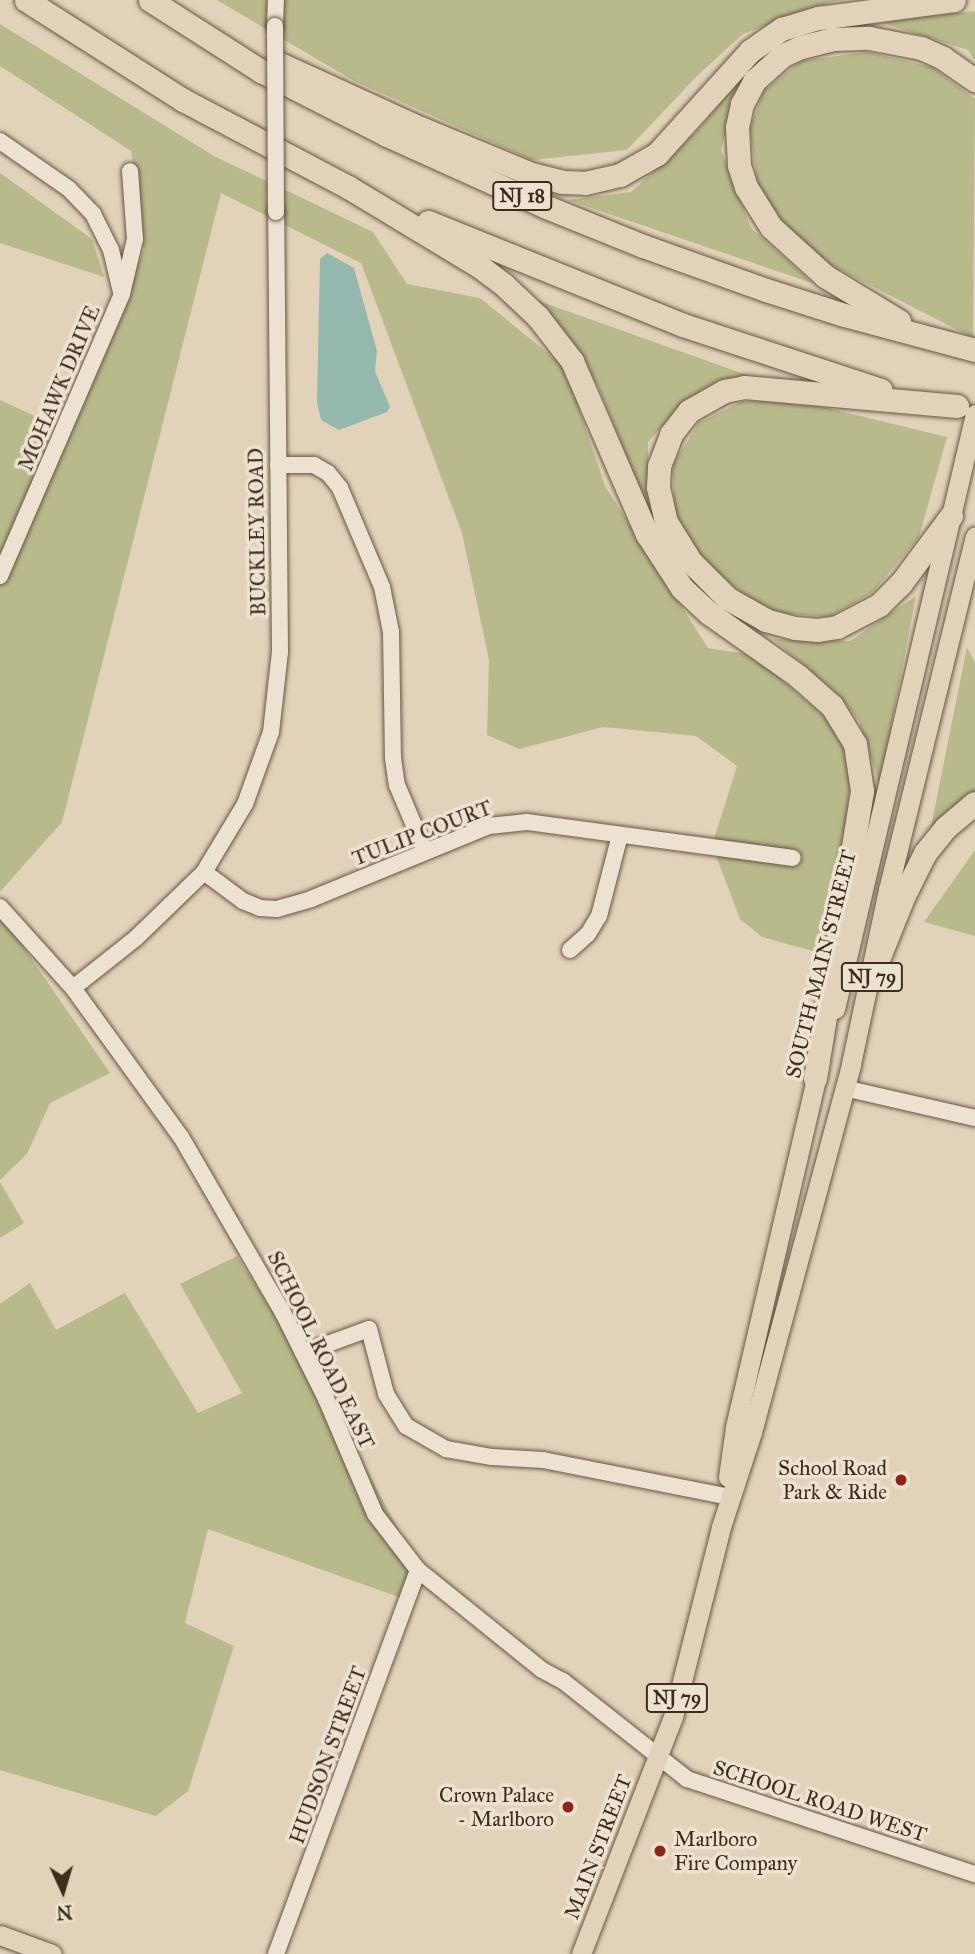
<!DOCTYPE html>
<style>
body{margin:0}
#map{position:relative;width:975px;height:1954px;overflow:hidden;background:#e3d2ba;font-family:"IM FELL Great Primer",serif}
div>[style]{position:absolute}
.green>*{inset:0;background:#b9ba8c}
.water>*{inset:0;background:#95b8ae}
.roads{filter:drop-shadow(0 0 2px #685644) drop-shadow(0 0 2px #685644)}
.minor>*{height:16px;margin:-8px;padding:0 8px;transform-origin:8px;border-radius:8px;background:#ede2d2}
.major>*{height:19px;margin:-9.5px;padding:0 9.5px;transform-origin:9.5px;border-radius:9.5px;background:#e3d2ba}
.highway>*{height:23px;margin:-11.5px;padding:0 11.5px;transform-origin:11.5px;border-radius:11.5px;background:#e3d2ba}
.bridges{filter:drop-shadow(0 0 2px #685644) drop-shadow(0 0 2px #685644)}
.minor-bridge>*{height:16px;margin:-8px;padding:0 8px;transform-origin:8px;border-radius:8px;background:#ede2d2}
.dots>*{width:19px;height:19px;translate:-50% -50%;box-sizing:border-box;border:4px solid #ede2d2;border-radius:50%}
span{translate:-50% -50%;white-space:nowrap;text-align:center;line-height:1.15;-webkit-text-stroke:7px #ede2d2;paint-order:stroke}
.shield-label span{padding:2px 5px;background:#ede2d2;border:2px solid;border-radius:5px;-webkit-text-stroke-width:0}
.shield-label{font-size:19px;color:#3f2d1c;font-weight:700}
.street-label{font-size:21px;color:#3f2d1c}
.poi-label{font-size:21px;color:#3f2d1c}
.right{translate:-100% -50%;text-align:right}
.left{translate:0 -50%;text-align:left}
.north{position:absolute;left:28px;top:1856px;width:70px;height:70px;-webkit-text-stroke:5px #ede2d2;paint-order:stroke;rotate:176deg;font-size:19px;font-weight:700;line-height:28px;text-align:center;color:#3f2d1c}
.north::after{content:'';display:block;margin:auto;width:24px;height:32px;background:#3f2d1c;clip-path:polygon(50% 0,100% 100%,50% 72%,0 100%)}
</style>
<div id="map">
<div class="green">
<div style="clip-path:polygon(217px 0,844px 0,832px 2px,743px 34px,697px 76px,627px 150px,532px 160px,354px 81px)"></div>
<div style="clip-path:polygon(975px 11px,975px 61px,968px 50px,876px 21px)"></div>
<div style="clip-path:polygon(0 24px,214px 156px,373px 232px,407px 284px,480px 298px,565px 367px,605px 486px,708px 648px,753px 655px,829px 721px,852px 764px,844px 855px,820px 953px,762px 937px,740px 919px,712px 845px,737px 766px,696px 736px,603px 727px,519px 749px,487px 735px,489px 660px,462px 533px,361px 263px,221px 193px,62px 822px,0 892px,0 400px,63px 429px,144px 250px,131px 151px,0 66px)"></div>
<div style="clip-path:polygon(867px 52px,932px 67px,975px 99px,973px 338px,823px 261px,760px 202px,750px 129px,763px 92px,800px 61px)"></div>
<div style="clip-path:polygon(740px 79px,721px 150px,751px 228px,812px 283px,568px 200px,631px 192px,697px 131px)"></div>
<div style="clip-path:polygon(0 173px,92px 239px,104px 277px,0 243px)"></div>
<div style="clip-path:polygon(539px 301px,758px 379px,688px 398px,648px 442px,648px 511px,598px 386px,569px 340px)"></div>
<div style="clip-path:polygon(786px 398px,947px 437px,919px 537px,873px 592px,829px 617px,765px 612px,699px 558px,674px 510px,673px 464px,699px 423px,740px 402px)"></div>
<div style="clip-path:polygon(916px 596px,880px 785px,859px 721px,838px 694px,773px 639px,850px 641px)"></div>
<div style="clip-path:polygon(967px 647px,975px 663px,975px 796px,931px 827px)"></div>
<div style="clip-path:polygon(975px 850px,975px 936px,924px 922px)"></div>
<div style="clip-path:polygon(0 913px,110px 1073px,50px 1103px,27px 1154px,0 1180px)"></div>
<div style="clip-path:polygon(0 1182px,24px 1223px,0 1238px)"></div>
<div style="clip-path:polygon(237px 1256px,329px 1400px,423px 1575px,407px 1600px,208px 1529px,185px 1623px,234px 1646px,188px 1791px,156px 1816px,0 1770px,0 1304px,30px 1283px,56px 1330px,125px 1293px,198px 1413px,242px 1393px,180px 1284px)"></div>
</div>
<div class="water">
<div style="clip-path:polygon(327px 253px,354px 268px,377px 351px,375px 371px,390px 407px,387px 412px,339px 430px,321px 420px,317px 402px,320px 259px)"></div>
</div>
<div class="roads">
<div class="minor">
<div style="left:275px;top:26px;width:26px;rotate:-88deg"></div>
<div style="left:0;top:141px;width:84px;rotate:34.8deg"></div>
<div style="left:69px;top:189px;width:35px;rotate:46deg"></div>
<div style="left:93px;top:214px;width:40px;rotate:63.4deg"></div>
<div style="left:111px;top:250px;width:43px;rotate:76.6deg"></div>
<div style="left:278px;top:465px;width:36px"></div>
<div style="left:314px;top:465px;width:16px;rotate:30deg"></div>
<div style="left:328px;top:473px;width:19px;rotate:51deg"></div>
<div style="left:340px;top:488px;width:108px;rotate:67deg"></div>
<div style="left:382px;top:587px;width:46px;rotate:78.7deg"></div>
<div style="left:391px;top:632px;width:126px;rotate:89.1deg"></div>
<div style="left:393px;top:758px;width:27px;rotate:82deg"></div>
<div style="left:397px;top:785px;width:72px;rotate:67deg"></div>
<div style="left:0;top:576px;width:307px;rotate:-66.6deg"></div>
<div style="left:122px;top:294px;width:57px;rotate:-76.7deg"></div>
<div style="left:135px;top:239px;width:68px;rotate:-94.2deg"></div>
<div style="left:204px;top:872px;width:49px;rotate:36.6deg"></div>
<div style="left:243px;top:901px;width:18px;rotate:22deg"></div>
<div style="left:260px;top:908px;width:17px;rotate:3deg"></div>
<div style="left:277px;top:909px;width:35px;rotate:-16deg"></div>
<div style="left:311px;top:899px;width:192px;rotate:-22.3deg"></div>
<div style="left:489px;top:826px;width:38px;rotate:-6deg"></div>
<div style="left:527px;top:822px;width:268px;rotate:7.7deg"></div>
<div style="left:0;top:907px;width:109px;rotate:48deg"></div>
<div style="left:73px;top:988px;width:184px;rotate:54.1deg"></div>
<div style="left:181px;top:1137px;width:203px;rotate:59.9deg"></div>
<div style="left:283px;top:1313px;width:96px;rotate:63.4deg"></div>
<div style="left:326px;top:1399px;width:125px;rotate:66.9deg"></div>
<div style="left:375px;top:1514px;width:71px;rotate:52.5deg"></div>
<div style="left:418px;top:1570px;width:159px;rotate:38.9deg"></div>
<div style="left:542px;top:1670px;width:24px;rotate:28deg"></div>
<div style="left:563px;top:1681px;width:158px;rotate:38.3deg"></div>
<div style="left:687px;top:1779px;width:303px;rotate:18.3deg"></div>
<div style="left:570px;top:950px;width:24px;rotate:-42deg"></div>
<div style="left:588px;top:934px;width:21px;rotate:-59deg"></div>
<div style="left:599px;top:916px;width:84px;rotate:-75.5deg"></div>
<div style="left:73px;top:988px;width:80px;rotate:-38.4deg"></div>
<div style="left:136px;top:938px;width:95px;rotate:-44.1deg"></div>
<div style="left:204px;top:872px;width:79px;rotate:-58.9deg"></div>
<div style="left:245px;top:804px;width:77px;rotate:-70.1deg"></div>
<div style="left:271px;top:732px;width:81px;rotate:-83.6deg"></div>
<div style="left:280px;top:652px;width:440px;rotate:-90.5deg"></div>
<div style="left:844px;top:1088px;width:134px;rotate:12.9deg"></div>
<div style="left:303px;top:1353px;width:70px;rotate:-20deg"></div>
<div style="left:369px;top:1329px;width:67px;rotate:75.3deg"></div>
<div style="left:386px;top:1394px;width:38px;rotate:58deg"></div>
<div style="left:406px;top:1426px;width:46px;rotate:29.9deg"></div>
<div style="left:446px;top:1449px;width:47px;rotate:9.9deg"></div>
<div style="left:492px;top:1457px;width:51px;rotate:3.4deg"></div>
<div style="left:543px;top:1460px;width:186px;rotate:11.2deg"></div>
<div style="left:276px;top:1954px;width:409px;rotate:-69.7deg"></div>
</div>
<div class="major">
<div style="left:835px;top:1009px;width:611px;rotate:-76.76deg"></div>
<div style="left:728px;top:1477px;width:50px;rotate:-82deg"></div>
<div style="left:735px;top:1427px;width:372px;rotate:-76.9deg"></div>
<div style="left:0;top:1935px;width:55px;rotate:20.1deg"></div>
<div style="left:581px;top:1954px;width:254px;rotate:-68.8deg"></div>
<div style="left:673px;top:1717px;width:196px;rotate:-75.8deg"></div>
<div style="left:721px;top:1527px;width:100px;rotate:-71.9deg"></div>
<div style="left:752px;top:1432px;width:381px;rotate:-74.9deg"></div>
<div style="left:851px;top:1064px;width:178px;rotate:-78deg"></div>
<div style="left:888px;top:890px;width:364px;rotate:-76.2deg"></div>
</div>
<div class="highway">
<div style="left:26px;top:0;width:186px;rotate:32.5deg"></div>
<div style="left:183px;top:100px;width:187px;rotate:27.8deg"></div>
<div style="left:348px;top:187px;width:153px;rotate:31.1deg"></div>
<div style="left:479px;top:266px;width:31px;rotate:37deg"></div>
<div style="left:504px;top:285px;width:47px;rotate:43.3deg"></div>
<div style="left:538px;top:317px;width:56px;rotate:52.3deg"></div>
<div style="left:572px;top:361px;width:189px;rotate:66.6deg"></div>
<div style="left:647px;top:534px;width:64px;rotate:57.1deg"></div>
<div style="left:682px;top:588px;width:37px;rotate:43deg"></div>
<div style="left:709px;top:613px;width:109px;rotate:35.3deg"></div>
<div style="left:798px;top:676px;width:45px;rotate:41.4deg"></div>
<div style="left:832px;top:706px;width:44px;rotate:58.8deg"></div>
<div style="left:855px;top:744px;width:48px;rotate:81.5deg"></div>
<div style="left:862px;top:791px;width:291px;rotate:99.3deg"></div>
<div style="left:150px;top:0;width:132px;rotate:32.6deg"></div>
<div style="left:261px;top:71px;width:141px;rotate:26.9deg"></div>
<div style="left:387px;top:135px;width:172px;rotate:24.3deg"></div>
<div style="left:544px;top:206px;width:107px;rotate:22deg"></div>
<div style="left:643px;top:246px;width:131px;rotate:19.7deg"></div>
<div style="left:766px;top:290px;width:82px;rotate:17.8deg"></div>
<div style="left:844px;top:315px;width:136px;rotate:15deg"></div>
<div style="left:280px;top:64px;width:144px;rotate:24.6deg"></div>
<div style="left:411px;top:124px;width:130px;rotate:22.6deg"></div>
<div style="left:531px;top:174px;width:32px;rotate:14deg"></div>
<div style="left:562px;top:182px;width:23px;rotate:2deg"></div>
<div style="left:585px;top:183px;width:36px;rotate:-13deg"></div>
<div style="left:620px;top:175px;width:43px;rotate:-29.6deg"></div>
<div style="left:657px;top:154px;width:139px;rotate:-47.9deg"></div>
<div style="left:750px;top:51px;width:39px;rotate:-35deg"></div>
<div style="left:782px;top:29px;width:39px;rotate:-17deg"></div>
<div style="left:819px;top:18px;width:136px;rotate:-7.6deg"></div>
<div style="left:428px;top:222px;width:275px;rotate:22deg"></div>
<div style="left:683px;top:325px;width:208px;rotate:18.2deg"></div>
<div style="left:899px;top:321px;width:87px;rotate:-148.7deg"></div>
<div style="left:825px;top:276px;width:73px;rotate:-137.8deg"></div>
<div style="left:771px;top:227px;width:47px;rotate:-122deg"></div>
<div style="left:746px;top:187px;width:23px;rotate:-108deg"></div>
<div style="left:739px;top:165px;width:38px;rotate:-93deg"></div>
<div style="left:737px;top:127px;width:24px;rotate:-78deg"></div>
<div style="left:742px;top:104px;width:26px;rotate:-62deg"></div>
<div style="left:754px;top:81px;width:39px;rotate:-42deg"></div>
<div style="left:783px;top:55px;width:20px;rotate:-24deg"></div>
<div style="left:801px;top:47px;width:33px;rotate:-14deg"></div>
<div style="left:833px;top:39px;width:36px;rotate:-2deg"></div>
<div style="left:869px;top:38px;width:53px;rotate:10.9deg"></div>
<div style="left:921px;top:48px;width:24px;rotate:24deg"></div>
<div style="left:943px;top:58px;width:39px;rotate:35deg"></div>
<div style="left:951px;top:516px;width:84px;rotate:126.7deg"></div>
<div style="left:901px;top:583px;width:31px;rotate:135deg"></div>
<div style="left:879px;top:605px;width:47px;rotate:152.4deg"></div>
<div style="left:837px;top:627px;width:19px;rotate:171deg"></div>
<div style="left:818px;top:630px;width:23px;rotate:-175deg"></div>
<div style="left:795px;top:628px;width:30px;rotate:-165deg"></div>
<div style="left:766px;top:620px;width:45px;rotate:-150.6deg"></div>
<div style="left:727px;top:598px;width:51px;rotate:-135deg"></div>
<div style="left:691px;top:562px;width:47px;rotate:-122deg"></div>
<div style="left:666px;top:522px;width:36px;rotate:-103deg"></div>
<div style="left:658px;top:487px;width:21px;rotate:-87deg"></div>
<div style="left:659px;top:466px;width:34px;rotate:-69deg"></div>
<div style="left:671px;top:434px;width:29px;rotate:-52deg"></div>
<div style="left:689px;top:411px;width:40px;rotate:-29.7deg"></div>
<div style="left:724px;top:391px;width:20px;rotate:-11deg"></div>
<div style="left:744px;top:387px;width:214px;rotate:5.1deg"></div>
<div style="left:873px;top:972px;width:83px;rotate:-68.1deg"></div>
<div style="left:904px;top:895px;width:47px;rotate:-63.4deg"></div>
<div style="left:925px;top:853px;width:32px;rotate:-51deg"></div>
<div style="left:945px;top:828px;width:39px;rotate:-40deg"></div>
</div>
</div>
<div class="bridges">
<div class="minor-bridge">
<div style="left:275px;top:26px;width:186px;rotate:89.7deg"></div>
</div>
</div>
<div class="dots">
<div style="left:901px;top:1480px;background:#8f2418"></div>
<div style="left:568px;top:1807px;background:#8f2418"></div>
<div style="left:660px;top:1851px;background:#8f2418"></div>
</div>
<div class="shield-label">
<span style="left:522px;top:196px">NJ 18</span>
<span style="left:872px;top:977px">NJ 79</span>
<span style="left:677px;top:1698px">NJ 79</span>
</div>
<div class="street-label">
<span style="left:59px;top:388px;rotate:-67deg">MOHAWK DRIVE</span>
<span style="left:257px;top:532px;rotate:-91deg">BUCKLEY ROAD</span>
<span style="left:422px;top:833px;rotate:-21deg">TULIP COURT</span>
<span style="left:821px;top:964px;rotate:-76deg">SOUTH MAIN STREET</span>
<span style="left:321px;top:1350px;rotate:64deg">SCHOOL ROAD EAST</span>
<span style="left:328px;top:1755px;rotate:-70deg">HUDSON STREET</span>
<span style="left:820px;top:1801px;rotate:18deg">SCHOOL ROAD WEST</span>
<span style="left:598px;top:1847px;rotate:-69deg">MAIN STREET</span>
</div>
<div class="poi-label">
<span class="right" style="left:887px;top:1480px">School Road<br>Park &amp; Ride</span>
<span class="right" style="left:554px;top:1807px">Crown Palace<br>- Marlboro</span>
<span class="left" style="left:674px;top:1851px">Marlboro<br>Fire Company</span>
</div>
<div class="north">N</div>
</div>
